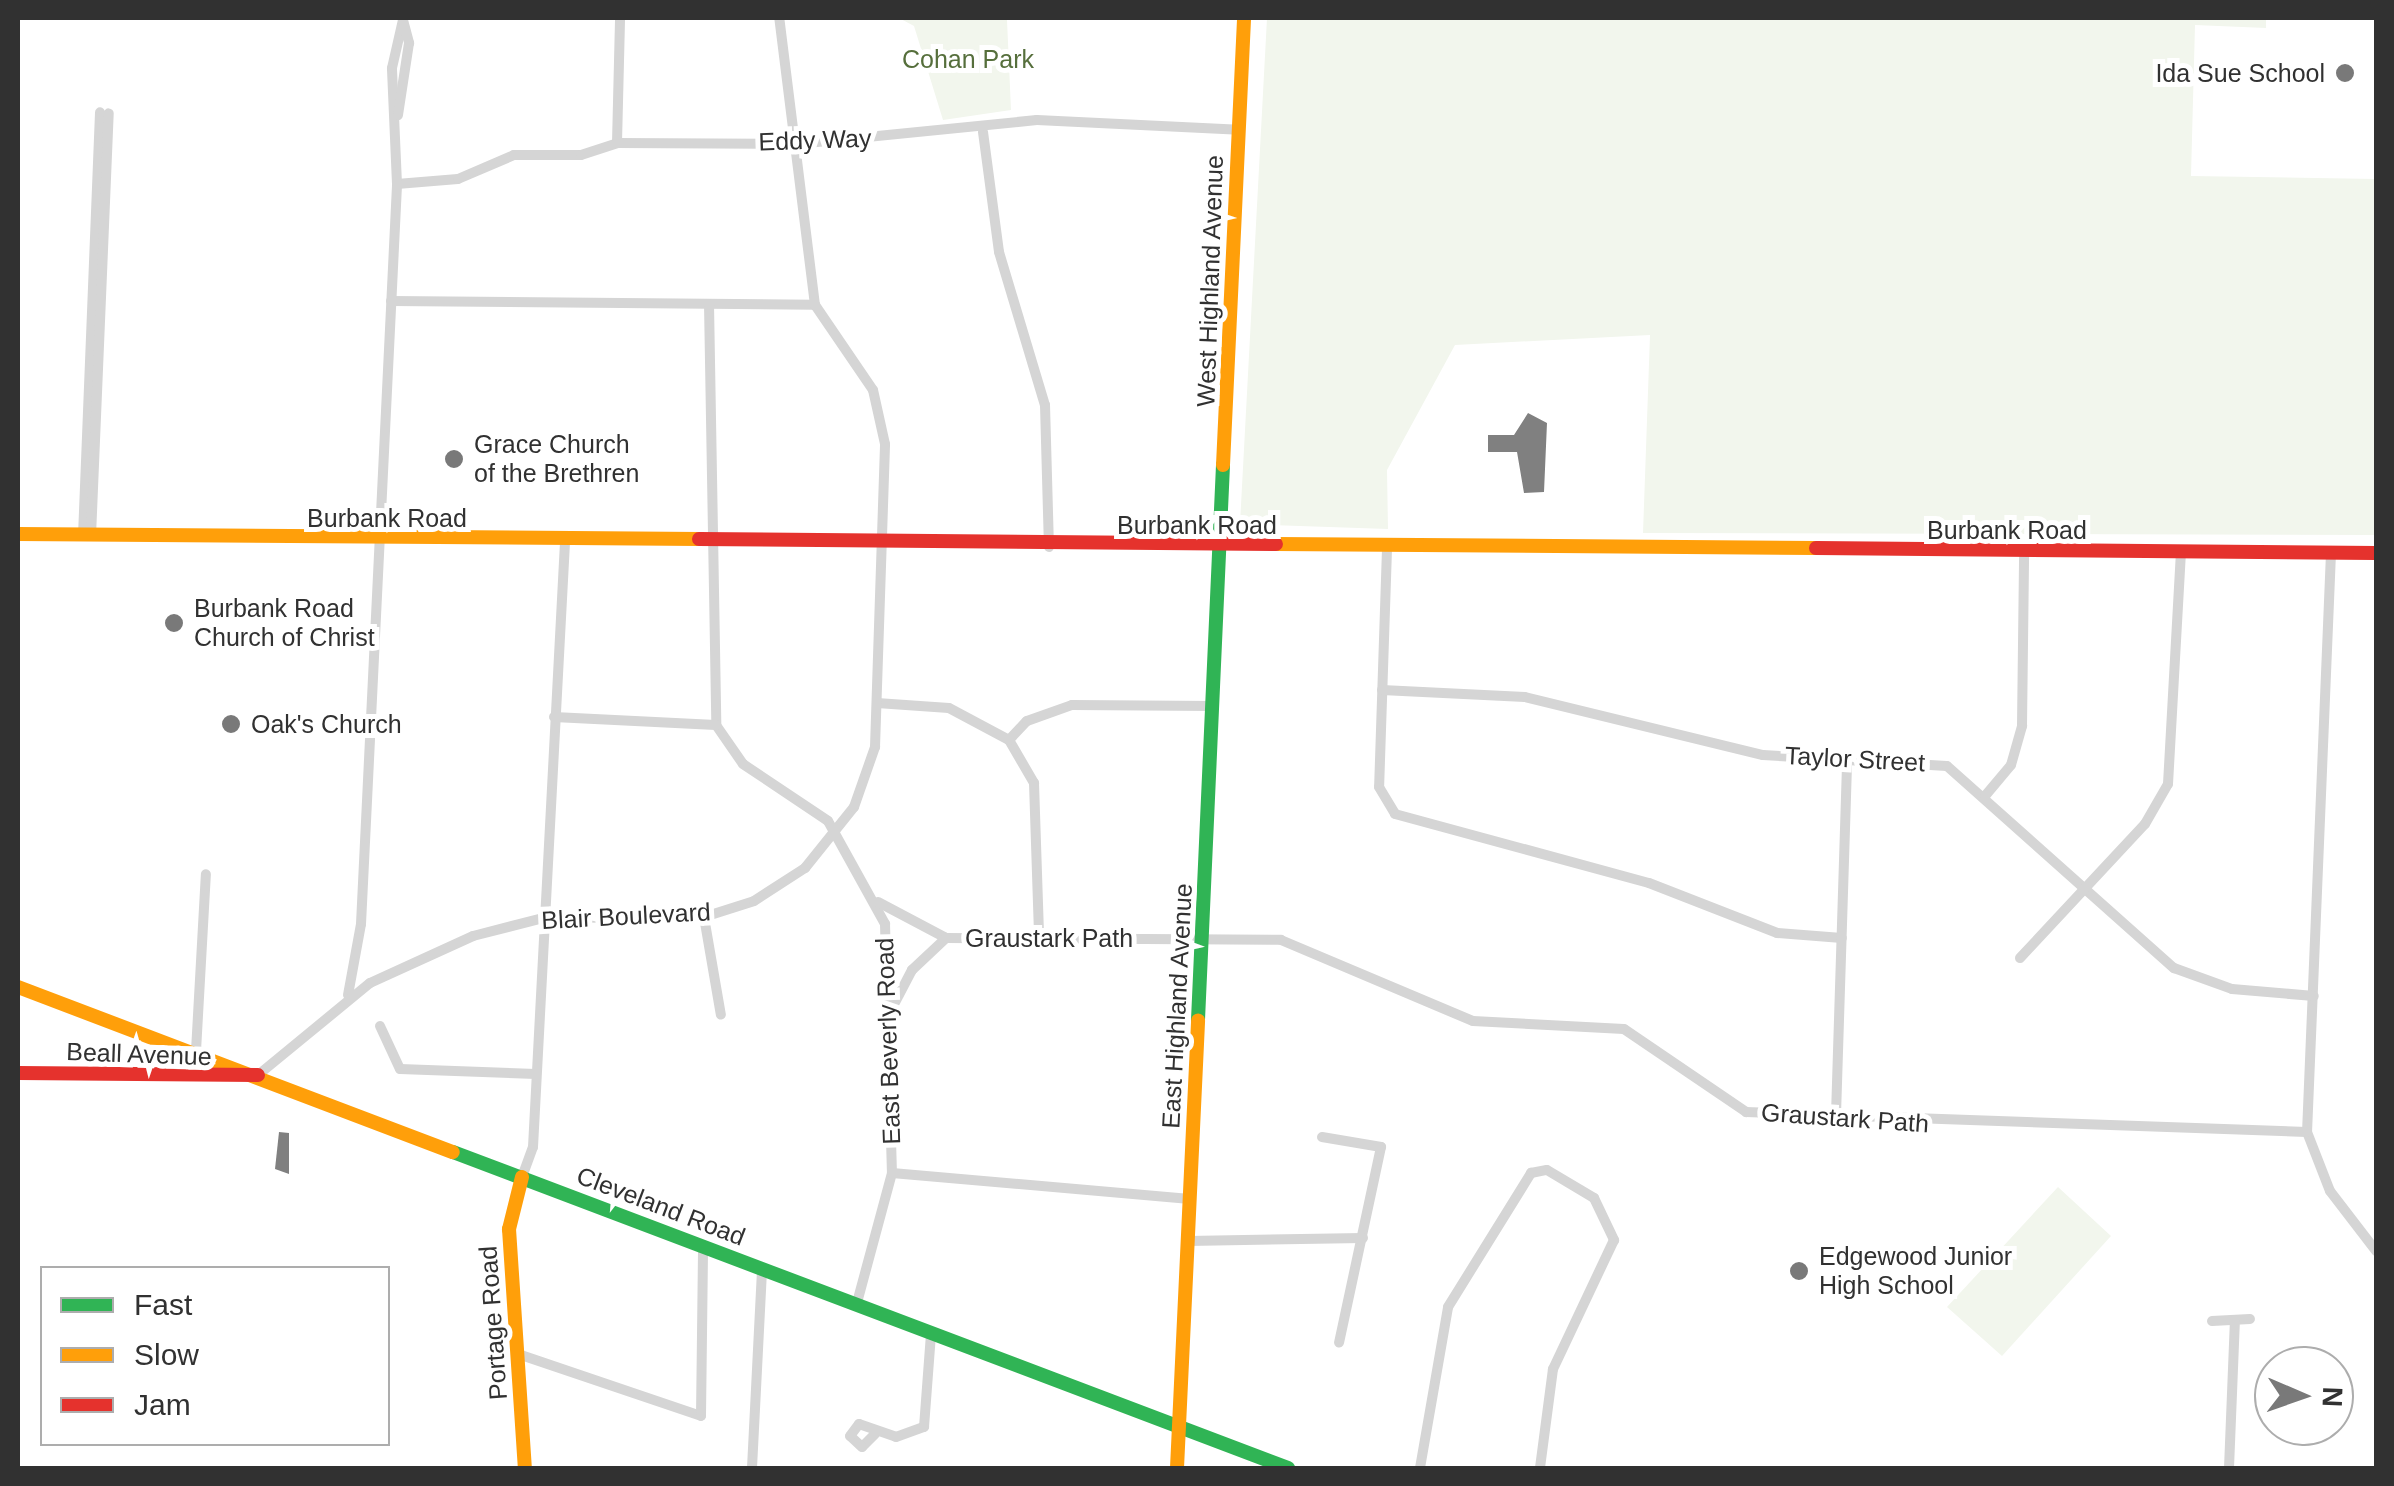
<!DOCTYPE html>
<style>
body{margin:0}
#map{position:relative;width:2394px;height:1486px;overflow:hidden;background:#fff;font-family:Arial,sans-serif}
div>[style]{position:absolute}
.green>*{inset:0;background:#f2f6ed}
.stream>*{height:2.5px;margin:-1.25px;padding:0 1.25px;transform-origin:1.25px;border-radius:1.25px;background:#dbebf3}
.building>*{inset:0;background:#808080}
.street>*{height:10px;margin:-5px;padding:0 5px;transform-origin:5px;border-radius:5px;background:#d5d5d5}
.fast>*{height:14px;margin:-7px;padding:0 7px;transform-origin:7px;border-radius:7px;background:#30b455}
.slow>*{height:14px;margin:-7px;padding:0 7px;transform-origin:7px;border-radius:7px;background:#ff9f0a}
.jam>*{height:14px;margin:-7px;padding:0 7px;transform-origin:7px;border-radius:7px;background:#e5322d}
.dots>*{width:28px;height:28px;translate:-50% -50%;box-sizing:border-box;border:5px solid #fff;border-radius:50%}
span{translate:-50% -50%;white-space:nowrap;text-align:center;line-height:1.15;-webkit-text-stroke:10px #fff;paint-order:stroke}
.park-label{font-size:25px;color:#566f3c}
.poi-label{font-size:25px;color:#313131}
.right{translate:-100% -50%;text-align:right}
.left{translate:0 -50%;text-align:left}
.street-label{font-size:25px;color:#313131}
.frame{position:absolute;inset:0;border:20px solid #313131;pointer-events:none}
.legend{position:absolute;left:40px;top:1266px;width:350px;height:180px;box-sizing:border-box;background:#fff;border:2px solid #adadad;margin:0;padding:12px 18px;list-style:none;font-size:30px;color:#313131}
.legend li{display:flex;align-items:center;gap:20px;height:50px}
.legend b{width:50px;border:2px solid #adadad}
.north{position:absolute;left:2254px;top:1346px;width:100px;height:100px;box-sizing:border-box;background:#fff;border:2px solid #adadad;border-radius:50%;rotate:92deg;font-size:28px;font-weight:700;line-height:40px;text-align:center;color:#313131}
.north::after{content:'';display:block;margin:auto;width:35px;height:45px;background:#797979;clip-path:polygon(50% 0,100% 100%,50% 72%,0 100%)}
</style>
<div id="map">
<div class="green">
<div style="clip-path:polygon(899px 18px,1030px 18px,1007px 20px,1011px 110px,943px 120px,914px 26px)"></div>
<div style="clip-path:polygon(1267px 18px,2266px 18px,2266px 28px,2195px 25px,2191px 176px,2376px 179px,2376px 535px,1643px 533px,1650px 335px,1455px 345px,1387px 470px,1388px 529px,1240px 524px)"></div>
<div style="clip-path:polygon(2058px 1187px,2111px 1236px,2002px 1356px,1947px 1307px)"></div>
</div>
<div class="stream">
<div style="left:893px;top:18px;width:105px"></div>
</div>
<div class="building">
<div style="clip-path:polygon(1528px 413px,1547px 423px,1544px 492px,1524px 493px,1517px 452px,1488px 452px,1488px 435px,1514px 435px)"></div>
<div style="clip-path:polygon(279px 1132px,289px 1133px,289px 1174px,275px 1169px)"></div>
</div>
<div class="street">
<div style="left:983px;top:132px;width:121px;rotate:82.4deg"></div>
<div style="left:999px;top:252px;width:160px;rotate:73.3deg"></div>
<div style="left:1045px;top:405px;width:142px;rotate:88.4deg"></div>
<div style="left:617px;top:143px;width:125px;rotate:-88.6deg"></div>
<div style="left:397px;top:184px;width:61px;rotate:-4.7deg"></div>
<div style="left:458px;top:179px;width:61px;rotate:-23.2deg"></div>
<div style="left:514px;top:155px;width:67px"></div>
<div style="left:581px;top:155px;width:38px;rotate:-18deg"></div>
<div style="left:617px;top:143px;width:180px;rotate:0.3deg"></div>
<div style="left:797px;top:144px;width:241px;rotate:-5.7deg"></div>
<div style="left:1037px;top:120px;width:202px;rotate:2.8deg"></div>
<div style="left:391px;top:301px;width:424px;rotate:0.5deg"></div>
<div style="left:709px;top:304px;width:421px;rotate:89deg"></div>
<div style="left:716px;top:725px;width:47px;rotate:55.3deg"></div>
<div style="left:743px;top:764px;width:102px;rotate:33.8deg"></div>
<div style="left:828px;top:821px;width:118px;rotate:61deg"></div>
<div style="left:885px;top:924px;width:249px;rotate:88.4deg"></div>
<div style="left:892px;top:1173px;width:135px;rotate:105.1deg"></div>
<div style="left:83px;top:536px;width:424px;rotate:-87.7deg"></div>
<div style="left:91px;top:536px;width:423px;rotate:-87.6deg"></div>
<div style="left:1387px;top:549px;width:238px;rotate:91.9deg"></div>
<div style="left:1379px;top:787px;width:31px;rotate:59deg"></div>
<div style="left:1395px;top:814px;width:263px;rotate:15.2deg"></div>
<div style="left:1649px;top:883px;width:137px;rotate:21.3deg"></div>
<div style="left:1777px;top:933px;width:65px;rotate:4.4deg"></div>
<div style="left:2331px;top:553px;width:579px;rotate:92.37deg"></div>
<div style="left:2307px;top:1132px;width:63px;rotate:68.7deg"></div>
<div style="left:2330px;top:1191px;width:76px;rotate:52.5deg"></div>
<div style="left:1382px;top:690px;width:143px;rotate:2.8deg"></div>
<div style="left:1525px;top:697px;width:245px;rotate:13.7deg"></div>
<div style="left:1763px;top:755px;width:184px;rotate:3.4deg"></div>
<div style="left:1947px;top:766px;width:304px;rotate:41.7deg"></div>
<div style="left:2174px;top:968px;width:62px;rotate:19.9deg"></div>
<div style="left:2232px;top:989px;width:82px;rotate:4.9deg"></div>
<div style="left:877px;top:703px;width:72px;rotate:4deg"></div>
<div style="left:949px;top:708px;width:68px;rotate:28.1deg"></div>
<div style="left:1009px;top:740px;width:50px;rotate:59.8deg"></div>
<div style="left:1034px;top:783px;width:151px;rotate:88.1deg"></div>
<div style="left:554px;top:717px;width:162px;rotate:2.8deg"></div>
<div style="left:1009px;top:740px;width:26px;rotate:-47deg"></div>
<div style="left:1027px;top:721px;width:48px;rotate:-19.6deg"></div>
<div style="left:1072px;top:705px;width:142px;rotate:0.4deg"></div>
<div style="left:1985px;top:796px;width:40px;rotate:-50deg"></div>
<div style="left:2011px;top:765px;width:41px;rotate:-74.2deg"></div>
<div style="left:2022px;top:726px;width:173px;rotate:-89.3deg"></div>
<div style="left:878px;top:902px;width:77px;rotate:27.9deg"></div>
<div style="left:704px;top:917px;width:99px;rotate:80.2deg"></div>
<div style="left:2020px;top:958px;width:183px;rotate:-47deg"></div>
<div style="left:2145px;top:824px;width:46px;rotate:-60.1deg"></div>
<div style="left:2168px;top:784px;width:233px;rotate:-86.8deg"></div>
<div style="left:348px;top:995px;width:72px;rotate:-79.6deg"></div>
<div style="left:361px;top:924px;width:741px;rotate:-87.21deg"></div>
<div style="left:397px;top:184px;width:116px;rotate:-92.5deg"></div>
<div style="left:392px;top:68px;width:49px;rotate:-77.1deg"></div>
<div style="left:403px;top:20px;width:24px;rotate:75deg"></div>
<div style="left:409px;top:43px;width:73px;rotate:98.7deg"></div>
<div style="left:889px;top:1014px;width:50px;rotate:-62.4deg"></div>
<div style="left:912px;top:970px;width:47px;rotate:-43.3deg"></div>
<div style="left:946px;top:938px;width:335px;rotate:0.3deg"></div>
<div style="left:1281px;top:940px;width:208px;rotate:22.9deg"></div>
<div style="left:1473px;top:1021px;width:151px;rotate:3deg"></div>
<div style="left:1624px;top:1029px;width:148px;rotate:34.2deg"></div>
<div style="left:1746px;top:1112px;width:561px;rotate:2.04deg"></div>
<div style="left:380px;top:1026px;width:47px;rotate:65.1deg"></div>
<div style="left:400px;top:1069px;width:136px;rotate:2.1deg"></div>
<div style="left:196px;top:1051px;width:177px;rotate:-86.8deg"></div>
<div style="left:258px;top:1075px;width:145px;rotate:-39.4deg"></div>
<div style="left:370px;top:983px;width:113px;rotate:-24.5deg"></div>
<div style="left:473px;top:936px;width:72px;rotate:-14.4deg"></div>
<div style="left:543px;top:918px;width:161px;rotate:-0.4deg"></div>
<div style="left:704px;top:917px;width:52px;rotate:-17.7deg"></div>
<div style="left:754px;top:901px;width:61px;rotate:-32.9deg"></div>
<div style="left:805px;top:868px;width:78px;rotate:-51.2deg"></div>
<div style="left:854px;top:807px;width:64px;rotate:-70.7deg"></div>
<div style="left:875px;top:747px;width:303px;rotate:-88.1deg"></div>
<div style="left:885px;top:444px;width:55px;rotate:-102.5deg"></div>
<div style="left:873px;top:390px;width:103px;rotate:-124.3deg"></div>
<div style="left:815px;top:305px;width:289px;rotate:-97.1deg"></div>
<div style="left:1836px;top:1115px;width:359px;rotate:-88.2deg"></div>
<div style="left:1322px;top:1137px;width:60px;rotate:9.6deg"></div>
<div style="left:1381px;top:1147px;width:200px;rotate:102.1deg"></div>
<div style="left:892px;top:1173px;width:299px;rotate:5deg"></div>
<div style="left:522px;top:1177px;width:32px;rotate:-70deg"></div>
<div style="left:533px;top:1147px;width:605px;rotate:-86.97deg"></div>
<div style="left:1188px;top:1241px;width:175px;rotate:-1deg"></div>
<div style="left:2212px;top:1321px;width:38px;rotate:-3deg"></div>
<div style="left:518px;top:1354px;width:193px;rotate:18.7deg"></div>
<div style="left:701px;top:1416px;width:169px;rotate:-89.3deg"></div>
<div style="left:875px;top:1434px;width:18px;rotate:135deg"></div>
<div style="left:862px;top:1447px;width:16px;rotate:-137deg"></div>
<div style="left:850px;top:1436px;width:15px;rotate:-53deg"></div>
<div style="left:859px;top:1424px;width:39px;rotate:19deg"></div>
<div style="left:896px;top:1437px;width:30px;rotate:-20deg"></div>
<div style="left:924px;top:1427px;width:94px;rotate:-85.7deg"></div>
<div style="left:752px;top:1468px;width:200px;rotate:-87.1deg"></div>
<div style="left:1420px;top:1468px;width:163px;rotate:-80.1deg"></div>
<div style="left:1448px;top:1307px;width:158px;rotate:-58.2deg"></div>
<div style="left:1531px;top:1173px;width:16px;rotate:-11deg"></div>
<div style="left:1547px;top:1170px;width:55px;rotate:30.8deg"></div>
<div style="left:1594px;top:1198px;width:47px;rotate:64.5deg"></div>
<div style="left:1614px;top:1240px;width:143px;rotate:115.3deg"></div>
<div style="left:1553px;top:1369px;width:100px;rotate:97.5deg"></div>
<div style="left:2229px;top:1468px;width:148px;rotate:-87.7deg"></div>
</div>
<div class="fast">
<div style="left:1198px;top:1020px;width:556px;rotate:-87.42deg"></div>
<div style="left:453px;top:1152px;width:893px;rotate:20.73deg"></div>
</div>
<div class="slow">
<div style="left:1223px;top:465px;width:447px;rotate:-87.3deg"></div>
<div style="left:18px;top:534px;width:681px;rotate:0.42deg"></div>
<div style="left:1276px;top:544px;width:540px;rotate:0.42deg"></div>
<div style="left:18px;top:987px;width:465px;rotate:20.8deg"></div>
<div style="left:522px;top:1177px;width:54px;rotate:104deg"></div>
<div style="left:509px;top:1229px;width:240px;rotate:86.2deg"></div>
<div style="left:1177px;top:1468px;width:448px;rotate:-87.3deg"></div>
</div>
<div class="jam">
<div style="left:699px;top:539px;width:577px;rotate:0.5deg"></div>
<div style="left:1816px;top:548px;width:560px;rotate:0.51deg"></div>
<div style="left:18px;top:1073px;width:240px;rotate:0.5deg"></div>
</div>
<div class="dots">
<div style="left:2345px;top:73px;background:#797979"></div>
<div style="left:454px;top:459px;background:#797979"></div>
<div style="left:174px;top:623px;background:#797979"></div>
<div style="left:231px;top:724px;background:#797979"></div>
<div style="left:1799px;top:1271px;background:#797979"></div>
</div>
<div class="park-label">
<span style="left:968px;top:59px">Cohan Park</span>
</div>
<div class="poi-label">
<span class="right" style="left:2325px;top:73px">Ida Sue School</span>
<span class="left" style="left:474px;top:459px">Grace Church<br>of the Brethren</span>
<span class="left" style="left:194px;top:623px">Burbank Road<br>Church of Christ</span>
<span class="left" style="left:251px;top:724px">Oak's Church</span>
<span class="left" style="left:1819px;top:1271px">Edgewood Junior<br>High School</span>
</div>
<div class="street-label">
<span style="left:815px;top:140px;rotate:-2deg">Eddy Way</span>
<span style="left:1210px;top:281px;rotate:-88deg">West Highland Avenue</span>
<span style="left:387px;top:518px">Burbank Road</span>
<span style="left:1197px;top:525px">Burbank Road</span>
<span style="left:2007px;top:530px">Burbank Road</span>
<span style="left:1855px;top:759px;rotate:3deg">Taylor Street</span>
<span style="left:626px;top:916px;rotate:-3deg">Blair Boulevard</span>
<span style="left:1049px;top:938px">Graustark Path</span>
<span style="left:1177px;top:1006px;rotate:-87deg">East Highland Avenue</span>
<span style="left:888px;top:1041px;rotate:-92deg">East Beverly Road</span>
<span style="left:139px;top:1054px;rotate:2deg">Beall Avenue</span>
<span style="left:1845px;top:1118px;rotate:4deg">Graustark Path</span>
<span style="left:661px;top:1206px;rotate:21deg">Cleveland Road</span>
<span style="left:493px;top:1323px;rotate:-94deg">Portage Road</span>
</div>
<div class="frame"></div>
<ul class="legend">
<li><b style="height:12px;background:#30b455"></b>Fast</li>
<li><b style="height:12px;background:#ff9f0a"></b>Slow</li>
<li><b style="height:12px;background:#e5322d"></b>Jam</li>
</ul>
<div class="north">N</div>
</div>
